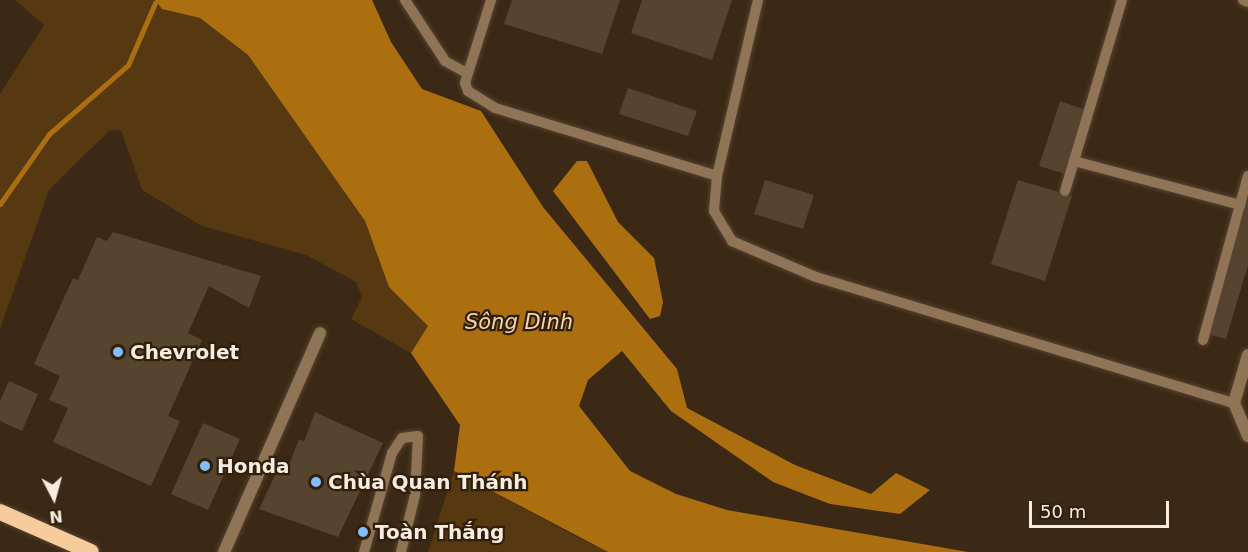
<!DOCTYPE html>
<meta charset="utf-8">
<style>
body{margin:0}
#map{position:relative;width:1248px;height:552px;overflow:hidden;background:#3b2915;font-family:"DejaVu Sans",sans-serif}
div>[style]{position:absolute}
.green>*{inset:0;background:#563811}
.water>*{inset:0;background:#ac6f0f}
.stream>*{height:5px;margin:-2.5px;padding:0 2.5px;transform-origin:2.5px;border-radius:2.5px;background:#ac6f0f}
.building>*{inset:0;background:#57442f}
.roads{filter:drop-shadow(0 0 2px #554431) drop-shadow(0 0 2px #554431)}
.service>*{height:10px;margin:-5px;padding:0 5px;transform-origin:5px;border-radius:5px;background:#8f7455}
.minor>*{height:12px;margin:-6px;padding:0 6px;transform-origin:6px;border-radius:6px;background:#8f7455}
.trunk>*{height:16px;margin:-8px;padding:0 8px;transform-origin:8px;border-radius:8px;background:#f6cc9c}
.dots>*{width:16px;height:16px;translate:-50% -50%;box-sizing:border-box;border:3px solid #30200b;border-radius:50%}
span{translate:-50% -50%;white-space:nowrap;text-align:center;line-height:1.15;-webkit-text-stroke:4.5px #30200b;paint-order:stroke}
.poi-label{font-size:20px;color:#f8ece0;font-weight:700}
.left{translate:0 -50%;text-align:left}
.water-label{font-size:21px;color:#f5d4af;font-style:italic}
.north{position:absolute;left:24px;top:468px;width:60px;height:60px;-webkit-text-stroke:4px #30200b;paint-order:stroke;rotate:174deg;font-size:16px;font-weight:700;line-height:24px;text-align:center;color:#f8ece0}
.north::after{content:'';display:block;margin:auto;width:21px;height:27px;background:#f8ece0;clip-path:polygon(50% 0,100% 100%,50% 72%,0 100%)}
.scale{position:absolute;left:1029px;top:501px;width:140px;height:27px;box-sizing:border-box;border:3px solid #f8ece0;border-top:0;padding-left:8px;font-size:18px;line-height:21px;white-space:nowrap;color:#f8ece0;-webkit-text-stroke:4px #30200b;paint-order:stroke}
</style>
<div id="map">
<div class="green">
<div style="clip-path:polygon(15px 0,160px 0,163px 9px,200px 18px,248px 55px,365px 221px,389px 287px,428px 326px,411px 353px,351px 319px,362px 297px,356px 282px,306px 255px,202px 226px,142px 190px,121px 130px,109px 131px,49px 190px,0 329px,0 94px,44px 25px)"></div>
<div style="clip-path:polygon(454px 471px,577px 537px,608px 552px,428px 552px)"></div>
</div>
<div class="water">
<div style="clip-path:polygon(155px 0,372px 0,391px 42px,422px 89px,481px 111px,543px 207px,677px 369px,687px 408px,795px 465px,871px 494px,896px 473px,930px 490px,900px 514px,830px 504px,773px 482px,671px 411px,622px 351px,588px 380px,579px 406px,630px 471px,676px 494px,727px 510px,968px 552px,608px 552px,454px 471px,460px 425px,411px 353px,428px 326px,389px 287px,365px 221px,248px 55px,200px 18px,162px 9px)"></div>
<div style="clip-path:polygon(577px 161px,587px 161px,618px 222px,654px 258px,663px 302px,660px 316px,650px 319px,553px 191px)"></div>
</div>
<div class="stream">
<div style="left:0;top:204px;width:85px;rotate:-55deg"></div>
<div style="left:49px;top:134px;width:105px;rotate:-41.1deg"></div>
<div style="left:128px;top:65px;width:68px;rotate:-66.5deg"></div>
</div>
<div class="building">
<div style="clip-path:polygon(512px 0,620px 0,602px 54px,504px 24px)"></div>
<div style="clip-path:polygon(642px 0,732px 0,712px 60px,631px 33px)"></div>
<div style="clip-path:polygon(628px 88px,697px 111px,688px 136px,619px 114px)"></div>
<div style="clip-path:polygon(1060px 101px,1086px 110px,1065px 174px,1039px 166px)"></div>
<div style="clip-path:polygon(765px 180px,814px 195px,803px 229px,754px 214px)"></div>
<div style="clip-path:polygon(1018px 180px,1072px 196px,1045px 281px,991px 264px)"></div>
<div style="clip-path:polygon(1248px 197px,1248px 265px,1226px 339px,1207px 334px)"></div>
<div style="clip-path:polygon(113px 232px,261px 276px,249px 308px,209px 286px,188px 333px,202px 340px,168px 416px,180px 421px,151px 486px,53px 442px,68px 408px,49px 400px,60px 376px,34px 364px,73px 278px,78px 280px,97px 237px,107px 241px)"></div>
<div style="clip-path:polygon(9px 381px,38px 394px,22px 431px,0 421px,0 401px)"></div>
<div style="clip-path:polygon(315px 412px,383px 443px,338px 537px,259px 509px,282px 461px,289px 465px,299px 439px,304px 442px)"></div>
<div style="clip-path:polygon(203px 423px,240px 439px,208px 510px,171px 494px)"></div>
</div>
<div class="roads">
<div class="service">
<div style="left:405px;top:0;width:73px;rotate:56.7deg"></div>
<div style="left:445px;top:61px;width:26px;rotate:29deg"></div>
<div style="left:491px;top:0;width:87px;rotate:107.4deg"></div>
<div style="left:465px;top:83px;width:9px;rotate:69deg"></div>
<div style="left:468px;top:91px;width:32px;rotate:32deg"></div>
<div style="left:495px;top:108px;width:232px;rotate:17deg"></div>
<div style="left:758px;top:0;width:181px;rotate:103.1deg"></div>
<div style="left:717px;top:176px;width:35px;rotate:95deg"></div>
<div style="left:714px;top:211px;width:35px;rotate:59deg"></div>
<div style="left:732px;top:241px;width:91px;rotate:23.2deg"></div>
<div style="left:816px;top:277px;width:437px;rotate:16.8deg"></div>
<div style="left:1243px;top:0;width:5px;rotate:22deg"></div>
<div style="left:1074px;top:161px;width:172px;rotate:14.8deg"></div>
<div style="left:1065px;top:191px;width:199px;rotate:-73.4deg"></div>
<div style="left:1203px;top:340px;width:170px;rotate:-74.7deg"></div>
<div style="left:364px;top:552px;width:103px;rotate:-74.2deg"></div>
<div style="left:392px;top:453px;width:18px;rotate:-56deg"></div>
<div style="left:402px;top:438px;width:16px;rotate:-7deg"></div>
<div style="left:418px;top:436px;width:59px;rotate:92.9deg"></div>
<div style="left:415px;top:495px;width:59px;rotate:103.8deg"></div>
</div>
<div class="minor">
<div style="left:1248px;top:355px;width:50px;rotate:106.3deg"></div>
<div style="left:1234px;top:403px;width:36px;rotate:67deg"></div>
<div style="left:224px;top:552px;width:239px;rotate:-66.3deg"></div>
</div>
<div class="trunk">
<div style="left:0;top:512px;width:99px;rotate:23.7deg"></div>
</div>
</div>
<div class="dots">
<div style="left:118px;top:352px;background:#81bdfa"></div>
<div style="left:205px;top:466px;background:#81bdfa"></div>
<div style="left:316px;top:482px;background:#81bdfa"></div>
<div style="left:363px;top:532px;background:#81bdfa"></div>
</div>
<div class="poi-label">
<span class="left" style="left:130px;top:352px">Chevrolet</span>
<span class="left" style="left:217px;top:466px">Honda</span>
<span class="left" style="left:328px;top:482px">Chùa Quan Thánh</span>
<span class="left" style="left:375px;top:532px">Toàn Thắng</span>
</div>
<div class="water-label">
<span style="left:519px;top:322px">Sông Dinh</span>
</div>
<div class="north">N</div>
<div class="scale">50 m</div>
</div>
